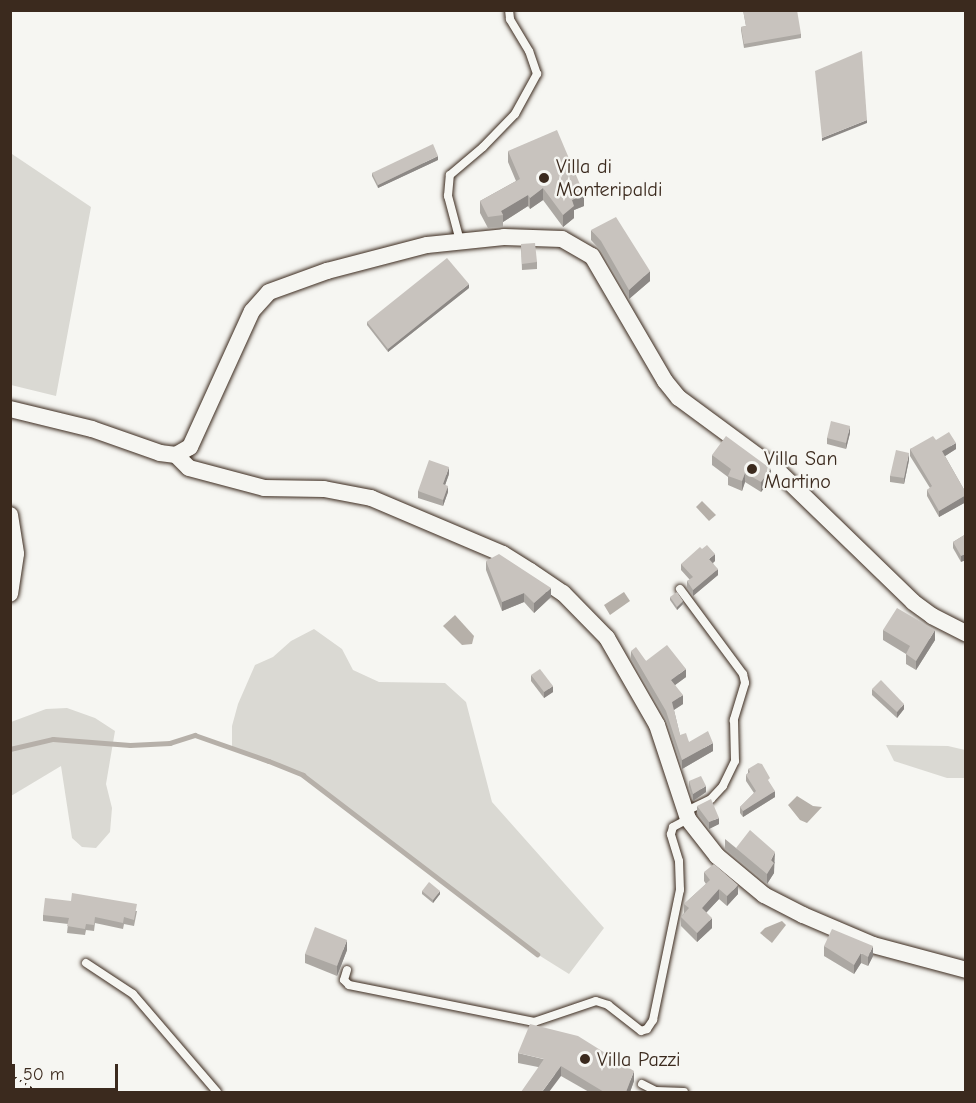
<!DOCTYPE html>
<style>
body{margin:0}
#map{position:relative;width:976px;height:1103px;overflow:hidden;background:#f6f6f2;font-family:"Comic Neue",sans-serif}
div>[style]{position:absolute}
.green>*{inset:0;background:#dad9d3}
.water>*{inset:0;background:#b6b0a9}
.stream>*{height:4.5px;margin:-2.25px;padding:0 2.25px;transform-origin:2.25px;border-radius:2.25px;background:#b6b0a9}
.path>*{height:2px;margin-top:-1px;transform-origin:0;background:repeating-linear-gradient(90deg,#3b2a1e 0 1.5px,transparent 0 6px)}
.roads{filter:drop-shadow(0 0 2px #3b2a1e) drop-shadow(0 0 2px #3b2a1e)}
.service>*{height:8px;margin:-4px;padding:0 4px;transform-origin:4px;border-radius:4px;background:#f6f6f2}
.minor>*{height:16px;margin:-8px;padding:0 8px;transform-origin:8px;border-radius:8px;background:#f6f6f2}
.wall>*{inset:0;background:#aca8a3}
.shaded-wall>*{inset:0;background:#8c8885}
.building>*{inset:0;background:#c8c3be}
.dots>*{width:16px;height:16px;translate:-50% -50%;box-sizing:border-box;border:3px solid #f6f6f2;border-radius:50%}
span{translate:-50% -50%;white-space:nowrap;text-align:center;line-height:1.15;-webkit-text-stroke:5px #f6f6f2;paint-order:stroke}
.poi-label{font-size:20px;color:#3b2a1e}
.left{translate:0 -50%;text-align:left}
.frame{position:absolute;inset:0;border:12px solid #3b2a1e;pointer-events:none}
.scale{position:absolute;left:12px;top:1064px;width:106px;height:27px;box-sizing:border-box;border:3px solid #3b2a1e;border-top:0;padding-left:8px;font-size:18px;line-height:21px;white-space:nowrap;color:#3b2a1e;-webkit-text-stroke:4px #f6f6f2;paint-order:stroke}
</style>
<div id="map">
<div class="green">
<div style="clip-path:polygon(10px 144px,12px 154px,91px 207px,56px 396px,11px 385px)"></div>
<div style="clip-path:polygon(314px 629px,342px 649px,353px 670px,379px 682px,445px 683px,466px 702px,492px 802px,604px 928px,569px 974px,537px 954px,303px 775px,232px 748px,232px 726px,238px 704px,255px 665px,273px 657px,291px 641px)"></div>
<div style="clip-path:polygon(67px 708px,95px 718px,115px 731px,106px 784px,112px 808px,110px 832px,96px 848px,82px 847px,72px 838px,61px 766px,11px 796px,11px 722px,46px 709px)"></div>
<div style="clip-path:polygon(886px 745px,948px 746px,965px 750px,965px 778px,947px 778px,894px 761px)"></div>
</div>
<div class="water">
<div style="clip-path:polygon(702px 501px,716px 515px,709px 521px,696px 507px)"></div>
<div style="clip-path:polygon(624px 592px,630px 601px,610px 615px,604px 605px)"></div>
<div style="clip-path:polygon(455px 615px,474px 636px,472px 644px,462px 645px,443px 626px)"></div>
<div style="clip-path:polygon(797px 796px,813px 806px,822px 807px,807px 823px,800px 820px,788px 805px)"></div>
<div style="clip-path:polygon(782px 921px,786px 925px,772px 943px,760px 933px,765px 928px)"></div>
</div>
<div class="stream">
<div style="left:10px;top:749px;width:44px;rotate:-13.1deg"></div>
<div style="left:53px;top:739px;width:77px;rotate:4.5deg"></div>
<div style="left:130px;top:745px;width:40px;rotate:-2.9deg"></div>
<div style="left:170px;top:743px;width:26px;rotate:-18deg"></div>
<div style="left:195px;top:735px;width:78px;rotate:19.4deg"></div>
<div style="left:269px;top:761px;width:37px;rotate:22deg"></div>
<div style="left:303px;top:775px;width:295px;rotate:37.4deg"></div>
</div>
<div class="path">
<div style="left:10px;top:1074px;width:33px;rotate:33deg"></div>
</div>
<div class="roads">
<div class="service">
<div style="left:460px;top:241px;width:47px;rotate:-104.9deg"></div>
<div style="left:448px;top:196px;width:21px;rotate:-85deg"></div>
<div style="left:450px;top:175px;width:43px;rotate:-40.3deg"></div>
<div style="left:483px;top:147px;width:46px;rotate:-45.9deg"></div>
<div style="left:515px;top:114px;width:46px;rotate:-61.2deg"></div>
<div style="left:537px;top:74px;width:24px;rotate:-109deg"></div>
<div style="left:529px;top:51px;width:37px;rotate:-121deg"></div>
<div style="left:510px;top:19px;width:9px;rotate:-96deg"></div>
<div style="left:680px;top:589px;width:106px;rotate:53.5deg"></div>
<div style="left:743px;top:674px;width:9px;rotate:77deg"></div>
<div style="left:745px;top:683px;width:39px;rotate:107deg"></div>
<div style="left:734px;top:720px;width:41px;rotate:88.6deg"></div>
<div style="left:735px;top:761px;width:28px;rotate:116deg"></div>
<div style="left:723px;top:786px;width:18px;rotate:133deg"></div>
<div style="left:711px;top:799px;width:28px;rotate:154deg"></div>
<div style="left:86px;top:963px;width:56px;rotate:33.4deg"></div>
<div style="left:133px;top:994px;width:129px;rotate:49.4deg"></div>
<div style="left:347px;top:970px;width:10px;rotate:107deg"></div>
<div style="left:344px;top:980px;width:7px;rotate:45deg"></div>
<div style="left:349px;top:985px;width:189px;rotate:11.3deg"></div>
<div style="left:534px;top:1022px;width:65px;rotate:-18.7deg"></div>
<div style="left:596px;top:1001px;width:13px;rotate:18deg"></div>
<div style="left:608px;top:1005px;width:42px;rotate:38.2deg"></div>
<div style="left:641px;top:1031px;width:6px;rotate:-18deg"></div>
<div style="left:647px;top:1029px;width:11px;rotate:-56deg"></div>
<div style="left:653px;top:1020px;width:133px;rotate:-78.3deg"></div>
<div style="left:680px;top:890px;width:29px;rotate:-92deg"></div>
<div style="left:679px;top:861px;width:28px;rotate:-107deg"></div>
<div style="left:671px;top:834px;width:7px;rotate:-74deg"></div>
<div style="left:673px;top:827px;width:17px;rotate:-28deg"></div>
<div style="left:642px;top:1084px;width:16px;rotate:27deg"></div>
<div style="left:656px;top:1091px;width:28px;rotate:2deg"></div>
</div>
<div class="minor">
<div style="left:10px;top:409px;width:84px;rotate:13.7deg"></div>
<div style="left:92px;top:429px;width:72px;rotate:19.4deg"></div>
<div style="left:160px;top:453px;width:16px;rotate:7deg"></div>
<div style="left:176px;top:455px;width:16px;rotate:-30deg"></div>
<div style="left:190px;top:447px;width:149px;rotate:-65.5deg"></div>
<div style="left:252px;top:311px;width:25px;rotate:-48deg"></div>
<div style="left:269px;top:292px;width:62px;rotate:-19.9deg"></div>
<div style="left:327px;top:271px;width:103px;rotate:-14.6deg"></div>
<div style="left:427px;top:245px;width:77px;rotate:-5.9deg"></div>
<div style="left:504px;top:237px;width:58px;rotate:2deg"></div>
<div style="left:562px;top:239px;width:34px;rotate:30deg"></div>
<div style="left:592px;top:256px;width:145px;rotate:59.7deg"></div>
<div style="left:665px;top:381px;width:22px;rotate:51deg"></div>
<div style="left:679px;top:398px;width:123px;rotate:36.4deg"></div>
<div style="left:778px;top:471px;width:188px;rotate:44.1deg"></div>
<div style="left:913px;top:602px;width:24px;rotate:36deg"></div>
<div style="left:932px;top:616px;width:38px;rotate:27deg"></div>
<div style="left:176px;top:455px;width:18px;rotate:45deg"></div>
<div style="left:189px;top:468px;width:78px;rotate:14.9deg"></div>
<div style="left:264px;top:488px;width:60px;rotate:1deg"></div>
<div style="left:324px;top:489px;width:48px;rotate:10.8deg"></div>
<div style="left:371px;top:498px;width:143px;rotate:23deg"></div>
<div style="left:503px;top:554px;width:32px;rotate:32deg"></div>
<div style="left:530px;top:571px;width:40px;rotate:34deg"></div>
<div style="left:563px;top:593px;width:63px;rotate:45.6deg"></div>
<div style="left:607px;top:638px;width:100px;rotate:60.1deg"></div>
<div style="left:657px;top:725px;width:99px;rotate:71.7deg"></div>
<div style="left:688px;top:819px;width:47px;rotate:51.9deg"></div>
<div style="left:717px;top:856px;width:61px;rotate:39.7deg"></div>
<div style="left:764px;top:895px;width:44px;rotate:27.1deg"></div>
<div style="left:803px;top:915px;width:76px;rotate:23.2deg"></div>
<div style="left:873px;top:945px;width:96px;rotate:15deg"></div>
<div style="left:10px;top:515px;width:39px;rotate:81deg"></div>
<div style="left:16px;top:554px;width:40px;rotate:98.5deg"></div>
</div>
</div>
<div class="wall">
<div style="clip-path:polygon(743px 10px,801px 34px,801px 38px,744px 48px,741px 30px,741px 27px,746px 26px)"></div>
<div style="clip-path:polygon(508px 151px,584px 206px,574px 210px,574px 218px,563px 227px,543px 200px,530px 209px,528px 206px,503px 222px,503px 227px,488px 228px,480px 213px,480px 201px,516px 181px,508px 162px)"></div>
<div style="clip-path:polygon(438px 160px,378px 188px,372px 176px,372px 173px)"></div>
<div style="clip-path:polygon(591px 230px,650px 281px,629px 299px,601px 251px,591px 240px)"></div>
<div style="clip-path:polygon(521px 244px,537px 262px,537px 269px,522px 270px)"></div>
<div style="clip-path:polygon(469px 288px,388px 352px,367px 325px,367px 322px)"></div>
<div style="clip-path:polygon(850px 433px,846px 449px,827px 444px,827px 438px)"></div>
<div style="clip-path:polygon(936px 440px,956px 449px,945px 456px,966px 493px,966px 502px,939px 517px,927px 496px,927px 490px,930px 488px,910px 456px,910px 449px)"></div>
<div style="clip-path:polygon(712px 455px,771px 479px,761px 492px,745px 482px,742px 491px,728px 485px,728px 477px,712px 465px)"></div>
<div style="clip-path:polygon(909px 460px,904px 484px,890px 482px,890px 476px)"></div>
<div style="clip-path:polygon(449px 474px,445px 485px,448px 492px,443px 506px,418px 498px,418px 491px)"></div>
<div style="clip-path:polygon(966px 534px,961px 562px,953px 548px,953px 542px)"></div>
<div style="clip-path:polygon(486px 561px,551px 597px,534px 613px,524px 602px,502px 611px,486px 570px)"></div>
<div style="clip-path:polygon(715px 561px,713px 563px,718px 575px,693px 596px,687px 588px,687px 581px,690px 580px,681px 570px,681px 564px)"></div>
<div style="clip-path:polygon(670px 597px,683px 604px,677px 610px,670px 600px)"></div>
<div style="clip-path:polygon(883px 630px,935px 640px,916px 670px,906px 664px,906px 654px,883px 640px)"></div>
<div style="clip-path:polygon(631px 651px,646px 661px,686px 677px,675px 685px,683px 704px,674px 710px,680px 735px,689px 742px,713px 751px,682px 769px,666px 720px,631px 659px)"></div>
<div style="clip-path:polygon(531px 675px,553px 692px,544px 698px,531px 681px)"></div>
<div style="clip-path:polygon(872px 689px,904px 709px,897px 718px,872px 695px)"></div>
<div style="clip-path:polygon(748px 769px,770px 784px,775px 797px,743px 817px,740px 813px,740px 807px,754px 793px,746px 781px,746px 775px,748px 773px)"></div>
<div style="clip-path:polygon(689px 781px,706px 792px,693px 801px,689px 787px)"></div>
<div style="clip-path:polygon(697px 806px,719px 824px,709px 829px,697px 813px)"></div>
<div style="clip-path:polygon(725px 839px,736px 848px,775px 862px,774px 864px,774px 873px,767px 884px,725px 849px)"></div>
<div style="clip-path:polygon(704px 872px,738px 894px,727px 906px,719px 899px,706px 913px,712px 928px,697px 942px,681px 926px,681px 917px,684px 913px,684px 904px,706px 884px,704px 881px)"></div>
<div style="clip-path:polygon(422px 891px,440px 894px,433px 903px,422px 894px)"></div>
<div style="clip-path:polygon(137px 911px,134px 926px,124px 924px,123px 929px,95px 923px,94px 931px,86px 930px,85px 935px,67px 933px,68px 924px,43px 921px,43px 915px)"></div>
<div style="clip-path:polygon(966px 944px,966px 959px,964px 959px,964px 949px)"></div>
<div style="clip-path:polygon(824px 946px,873px 956px,868px 966px,861px 963px,854px 974px,824px 956px)"></div>
<div style="clip-path:polygon(347px 950px,337px 976px,305px 963px,305px 954px)"></div>
<div style="clip-path:polygon(518px 1053px,634px 1081px,630px 1092px,589px 1092px,561px 1076px,538px 1067px,518px 1063px)"></div>
</div>
<div class="shaded-wall">
<div style="clip-path:polygon(867px 120px,867px 123px,822px 141px,822px 138px)"></div>
<div style="clip-path:polygon(438px 156px,438px 160px,378px 188px,378px 185px)"></div>
<div style="clip-path:polygon(543px 188px,543px 200px,530px 209px,530px 198px)"></div>
<div style="clip-path:polygon(584px 194px,584px 206px,574px 210px,574px 218px,563px 227px,563px 215px,572px 200px)"></div>
<div style="clip-path:polygon(528px 195px,528px 206px,503px 222px,503px 215px,501px 211px)"></div>
<div style="clip-path:polygon(650px 271px,650px 281px,629px 299px,629px 290px)"></div>
<div style="clip-path:polygon(469px 284px,469px 288px,388px 352px,388px 349px)"></div>
<div style="clip-path:polygon(850px 426px,850px 433px,846px 449px,846px 443px)"></div>
<div style="clip-path:polygon(956px 443px,956px 449px,942px 458px,942px 451px)"></div>
<div style="clip-path:polygon(909px 453px,909px 460px,904px 484px,904px 478px)"></div>
<div style="clip-path:polygon(449px 467px,449px 474px,443px 491px,443px 484px)"></div>
<div style="clip-path:polygon(771px 469px,771px 479px,761px 492px,761px 482px)"></div>
<div style="clip-path:polygon(745px 473px,745px 482px,742px 491px,742px 481px)"></div>
<div style="clip-path:polygon(448px 486px,448px 492px,443px 506px,443px 500px)"></div>
<div style="clip-path:polygon(966px 495px,966px 502px,939px 517px,939px 511px)"></div>
<div style="clip-path:polygon(966px 553px,966px 560px,961px 562px,961px 556px)"></div>
<div style="clip-path:polygon(715px 554px,715px 561px,709px 566px,709px 559px)"></div>
<div style="clip-path:polygon(718px 569px,718px 575px,693px 596px,693px 590px)"></div>
<div style="clip-path:polygon(551px 588px,551px 597px,534px 613px,534px 603px)"></div>
<div style="clip-path:polygon(524px 593px,524px 602px,502px 611px,502px 602px)"></div>
<div style="clip-path:polygon(683px 601px,683px 604px,677px 610px,677px 607px)"></div>
<div style="clip-path:polygon(935px 630px,935px 640px,916px 670px,916px 661px)"></div>
<div style="clip-path:polygon(686px 669px,686px 677px,671px 688px,671px 680px)"></div>
<div style="clip-path:polygon(553px 686px,553px 692px,544px 698px,544px 692px)"></div>
<div style="clip-path:polygon(683px 695px,683px 704px,672px 711px,672px 702px)"></div>
<div style="clip-path:polygon(904px 704px,904px 709px,897px 718px,897px 712px)"></div>
<div style="clip-path:polygon(713px 743px,713px 751px,682px 769px,682px 760px)"></div>
<div style="clip-path:polygon(706px 786px,706px 792px,693px 801px,693px 794px)"></div>
<div style="clip-path:polygon(775px 791px,775px 797px,743px 817px,743px 811px)"></div>
<div style="clip-path:polygon(719px 818px,719px 824px,709px 829px,709px 822px)"></div>
<div style="clip-path:polygon(775px 852px,774px 873px,767px 884px,767px 874px,771px 860px)"></div>
<div style="clip-path:polygon(738px 885px,738px 894px,727px 906px,727px 896px)"></div>
<div style="clip-path:polygon(719px 889px,719px 899px,702px 917px,702px 908px)"></div>
<div style="clip-path:polygon(440px 891px,440px 894px,433px 903px,433px 900px)"></div>
<div style="clip-path:polygon(712px 918px,712px 928px,697px 942px,697px 933px)"></div>
<div style="clip-path:polygon(347px 940px,347px 950px,337px 976px,337px 966px)"></div>
<div style="clip-path:polygon(873px 946px,873px 956px,868px 966px,868px 957px)"></div>
<div style="clip-path:polygon(861px 953px,861px 963px,854px 974px,854px 965px)"></div>
<div style="clip-path:polygon(561px 1066px,561px 1076px,549px 1092px,542px 1092px)"></div>
<div style="clip-path:polygon(634px 1071px,634px 1081px,630px 1092px,626px 1092px)"></div>
</div>
<div class="building">
<div style="clip-path:polygon(743px 10px,797px 10px,801px 34px,744px 44px,741px 27px,746px 26px)"></div>
<div style="clip-path:polygon(862px 51px,867px 120px,822px 138px,815px 71px)"></div>
<div style="clip-path:polygon(557px 130px,584px 194px,572px 200px,574px 206px,563px 215px,543px 188px,530px 198px,528px 195px,501px 211px,503px 215px,488px 217px,480px 201px,520px 179px,508px 151px)"></div>
<div style="clip-path:polygon(433px 144px,438px 156px,378px 185px,372px 173px)"></div>
<div style="clip-path:polygon(616px 217px,650px 271px,629px 290px,601px 241px,591px 230px)"></div>
<div style="clip-path:polygon(535px 243px,537px 262px,522px 264px,521px 244px)"></div>
<div style="clip-path:polygon(447px 258px,469px 284px,388px 349px,367px 322px)"></div>
<div style="clip-path:polygon(831px 421px,850px 426px,846px 443px,827px 438px)"></div>
<div style="clip-path:polygon(949px 432px,956px 443px,942px 451px,966px 493px,966px 495px,939px 511px,927px 490px,932px 486px,910px 449px,933px 436px,936px 440px)"></div>
<div style="clip-path:polygon(726px 436px,771px 469px,761px 482px,745px 473px,742px 481px,728px 476px,731px 469px,712px 455px)"></div>
<div style="clip-path:polygon(896px 450px,909px 453px,904px 478px,890px 476px)"></div>
<div style="clip-path:polygon(429px 460px,449px 467px,443px 484px,448px 486px,443px 500px,418px 491px)"></div>
<div style="clip-path:polygon(966px 534px,966px 553px,961px 556px,953px 542px)"></div>
<div style="clip-path:polygon(707px 545px,715px 554px,709px 559px,718px 569px,693px 590px,687px 581px,693px 577px,681px 564px,700px 547px,702px 549px)"></div>
<div style="clip-path:polygon(499px 554px,551px 588px,534px 603px,524px 593px,502px 602px,486px 561px)"></div>
<div style="clip-path:polygon(677px 592px,683px 601px,677px 607px,670px 597px)"></div>
<div style="clip-path:polygon(897px 608px,935px 630px,916px 661px,906px 654px,910px 646px,883px 630px)"></div>
<div style="clip-path:polygon(667px 645px,686px 669px,671px 680px,683px 695px,672px 702px,680px 735px,686px 733px,689px 742px,708px 731px,713px 743px,682px 760px,666px 711px,631px 651px,636px 647px,646px 661px)"></div>
<div style="clip-path:polygon(540px 669px,553px 686px,544px 692px,531px 675px)"></div>
<div style="clip-path:polygon(881px 680px,904px 704px,897px 712px,872px 689px)"></div>
<div style="clip-path:polygon(758px 763px,762px 764px,770px 778px,768px 780px,775px 791px,743px 811px,740px 807px,756px 791px,746px 775px,750px 772px,748px 769px)"></div>
<div style="clip-path:polygon(701px 776px,706px 786px,693px 794px,689px 781px)"></div>
<div style="clip-path:polygon(711px 799px,719px 818px,709px 822px,697px 806px)"></div>
<div style="clip-path:polygon(750px 830px,775px 852px,771px 860px,774px 863px,767px 874px,725px 839px,736px 848px)"></div>
<div style="clip-path:polygon(714px 864px,738px 885px,727px 896px,719px 889px,702px 908px,712px 918px,697px 933px,681px 917px,689px 908px,684px 904px,710px 880px,704px 872px)"></div>
<div style="clip-path:polygon(429px 882px,440px 891px,433px 900px,422px 891px)"></div>
<div style="clip-path:polygon(72px 893px,137px 904px,134px 920px,124px 917px,123px 923px,95px 917px,94px 925px,86px 924px,85px 929px,67px 926px,69px 918px,43px 915px,45px 898px,71px 901px)"></div>
<div style="clip-path:polygon(315px 927px,347px 940px,337px 966px,305px 954px)"></div>
<div style="clip-path:polygon(832px 929px,873px 946px,868px 957px,861px 953px,854px 965px,824px 946px)"></div>
<div style="clip-path:polygon(530px 1024px,578px 1036px,634px 1071px,626px 1092px,604px 1092px,561px 1066px,542px 1092px,521px 1092px,544px 1059px,518px 1053px)"></div>
</div>
<div class="dots">
<div style="left:544px;top:178px;background:#3b2a1e"></div>
<div style="left:752px;top:469px;background:#3b2a1e"></div>
<div style="left:585px;top:1059px;background:#3b2a1e"></div>
</div>
<div class="poi-label">
<span class="left" style="left:556px;top:178px">Villa di<br>Monteripaldi</span>
<span class="left" style="left:764px;top:470px">Villa San<br>Martino</span>
<span class="left" style="left:597px;top:1059px">Villa Pazzi</span>
</div>
<div class="frame"></div>
<div class="scale">50 m</div>
</div>
